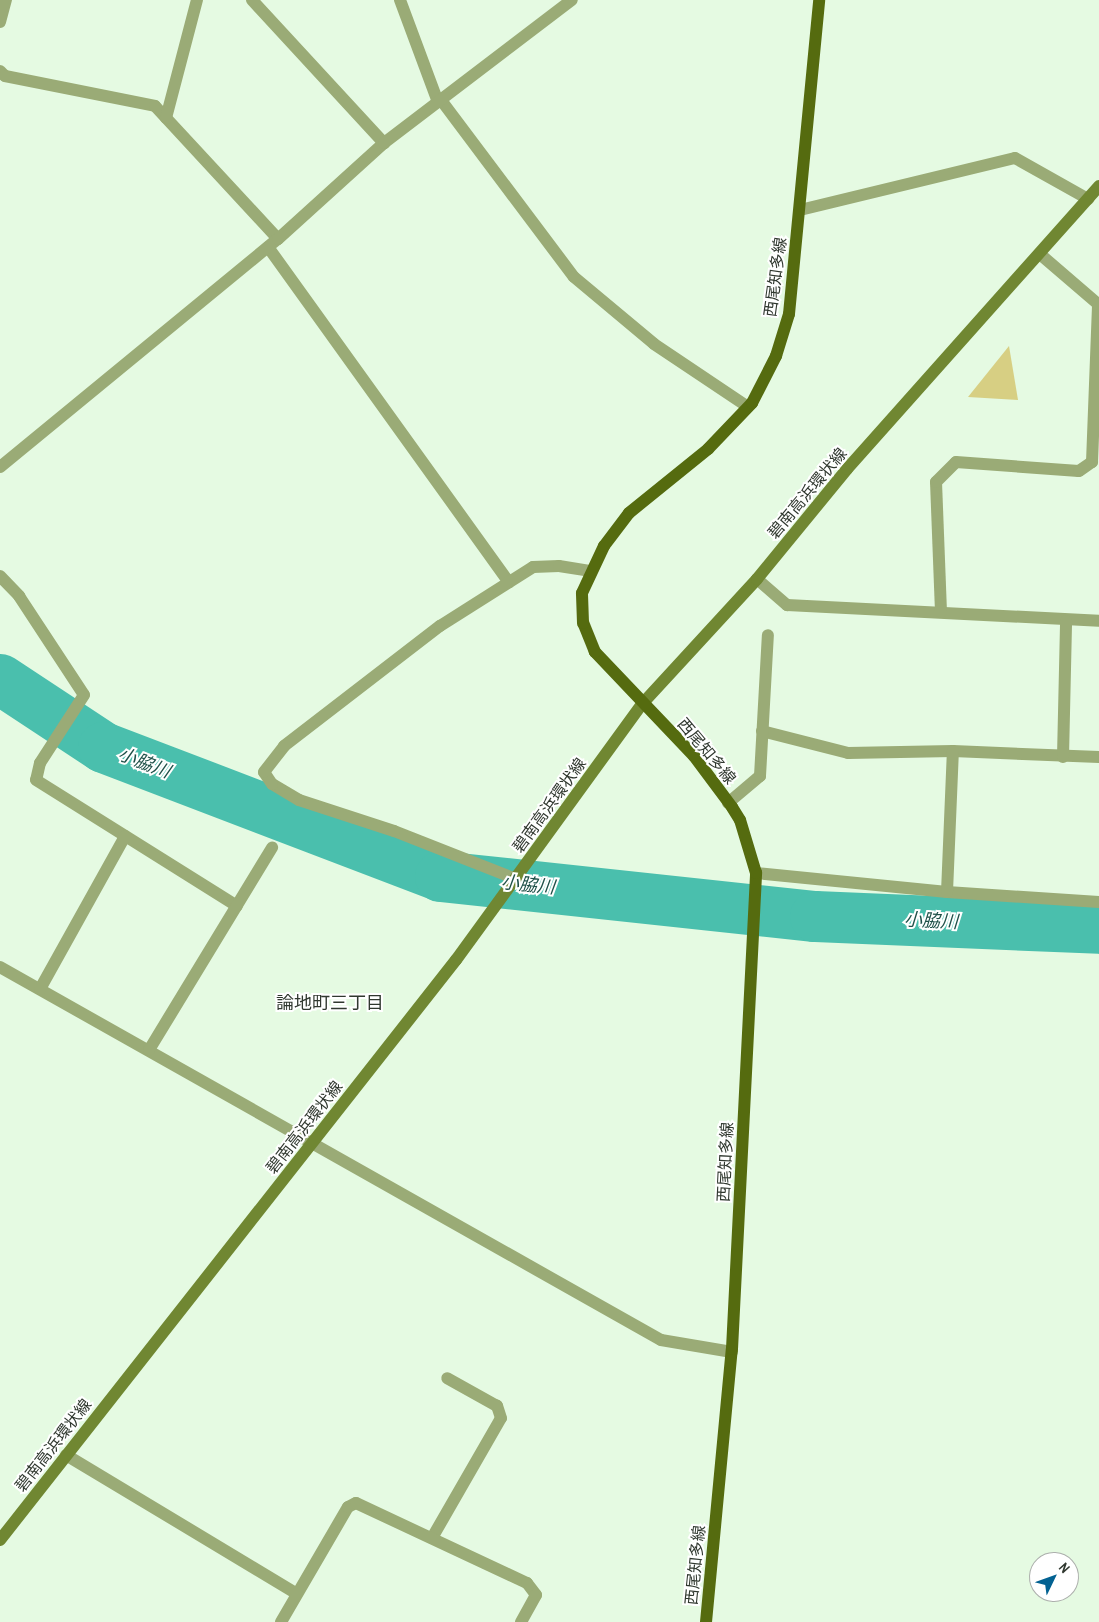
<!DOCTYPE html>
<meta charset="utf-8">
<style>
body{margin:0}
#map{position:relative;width:1099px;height:1622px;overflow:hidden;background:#e5fae2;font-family:"Archivo Narrow","Noto Sans JP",sans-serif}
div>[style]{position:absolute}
.green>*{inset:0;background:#d7cf83}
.river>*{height:51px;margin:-25.5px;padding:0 25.5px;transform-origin:25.5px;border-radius:25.5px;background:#4abfad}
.street>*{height:12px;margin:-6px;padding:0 6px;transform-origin:6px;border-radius:6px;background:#9aab76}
.secondary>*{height:12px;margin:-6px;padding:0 6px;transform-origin:6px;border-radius:6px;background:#708732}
.primary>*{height:12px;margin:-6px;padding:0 6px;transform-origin:6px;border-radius:6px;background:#556b0f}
span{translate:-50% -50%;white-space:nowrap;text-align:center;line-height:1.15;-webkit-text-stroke:4px #fff;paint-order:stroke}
.street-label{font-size:16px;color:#30382f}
.water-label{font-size:18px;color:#1f5048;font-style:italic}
.neighbourhood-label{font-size:18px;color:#30382f}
.north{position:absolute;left:1029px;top:1552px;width:50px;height:50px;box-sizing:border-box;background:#fff;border:1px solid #acafac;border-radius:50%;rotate:48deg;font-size:14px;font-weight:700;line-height:20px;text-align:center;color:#30382f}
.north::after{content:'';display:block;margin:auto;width:18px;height:22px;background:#036292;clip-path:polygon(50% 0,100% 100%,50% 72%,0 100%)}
</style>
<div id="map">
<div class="green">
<div style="clip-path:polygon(1009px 346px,1018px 400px,968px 397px)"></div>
</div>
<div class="river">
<div style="left:0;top:679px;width:123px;rotate:33.4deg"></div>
<div style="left:103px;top:747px;width:361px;rotate:20.9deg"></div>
<div style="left:440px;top:876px;width:377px;rotate:6.1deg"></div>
<div style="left:815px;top:916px;width:284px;rotate:2.4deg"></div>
</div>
<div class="street">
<div style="left:252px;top:0;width:195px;rotate:47.3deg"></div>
<div style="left:400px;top:0;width:109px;rotate:69.6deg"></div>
<div style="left:0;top:22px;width:23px;rotate:-75deg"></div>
<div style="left:0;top:71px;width:7px;rotate:45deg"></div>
<div style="left:5px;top:76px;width:153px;rotate:11.3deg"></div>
<div style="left:155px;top:106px;width:181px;rotate:47.2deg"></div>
<div style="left:441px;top:100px;width:221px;rotate:53.1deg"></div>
<div style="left:574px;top:277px;width:104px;rotate:39.9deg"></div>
<div style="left:654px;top:344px;width:113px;rotate:33.8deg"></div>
<div style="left:166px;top:118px;width:122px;rotate:-75.3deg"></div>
<div style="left:800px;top:210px;width:221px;rotate:-13.6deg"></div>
<div style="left:1015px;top:158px;width:84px;rotate:29.3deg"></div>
<div style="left:268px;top:247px;width:413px;rotate:54.3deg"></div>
<div style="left:0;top:467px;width:360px;rotate:-39.4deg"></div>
<div style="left:278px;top:239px;width:143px;rotate:-42.2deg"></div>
<div style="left:384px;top:143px;width:236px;rotate:-37.3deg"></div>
<div style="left:0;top:576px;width:28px;rotate:46deg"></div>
<div style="left:19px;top:596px;width:118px;rotate:56.7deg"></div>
<div style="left:84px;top:695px;width:81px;rotate:122.9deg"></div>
<div style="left:40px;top:763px;width:17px;rotate:103deg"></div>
<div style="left:36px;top:780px;width:237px;rotate:32.1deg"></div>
<div style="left:757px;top:579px;width:40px;rotate:41deg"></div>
<div style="left:787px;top:605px;width:312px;rotate:2.9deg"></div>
<div style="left:941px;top:612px;width:130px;rotate:-92.2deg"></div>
<div style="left:936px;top:482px;width:28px;rotate:-45deg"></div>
<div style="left:956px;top:462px;width:123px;rotate:4.2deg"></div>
<div style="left:1079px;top:471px;width:16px;rotate:-35deg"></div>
<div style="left:1092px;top:462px;width:158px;rotate:-87.8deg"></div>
<div style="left:1098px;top:304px;width:75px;rotate:-139.3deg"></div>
<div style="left:762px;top:731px;width:89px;rotate:14.3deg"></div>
<div style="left:848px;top:753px;width:105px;rotate:-1.1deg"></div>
<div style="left:953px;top:751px;width:146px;rotate:2.4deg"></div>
<div style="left:1063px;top:757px;width:136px;rotate:-88.7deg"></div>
<div style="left:728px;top:803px;width:42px;rotate:-40.2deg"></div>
<div style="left:760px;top:776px;width:141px;rotate:-86.8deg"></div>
<div style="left:756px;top:873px;width:192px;rotate:5.7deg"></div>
<div style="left:947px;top:892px;width:152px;rotate:3.8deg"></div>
<div style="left:516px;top:879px;width:131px;rotate:-158.5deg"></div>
<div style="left:394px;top:831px;width:100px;rotate:-161.9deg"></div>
<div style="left:299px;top:800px;width:31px;rotate:-149deg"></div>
<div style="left:272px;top:784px;width:14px;rotate:-124deg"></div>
<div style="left:264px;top:772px;width:33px;rotate:-52deg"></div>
<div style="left:284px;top:746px;width:197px;rotate:-37.6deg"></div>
<div style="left:440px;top:626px;width:110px;rotate:-32.4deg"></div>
<div style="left:533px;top:567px;width:26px;rotate:-2deg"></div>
<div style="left:559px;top:566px;width:31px;rotate:9deg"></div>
<div style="left:947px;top:892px;width:141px;rotate:-87.6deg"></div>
<div style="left:0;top:967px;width:759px;rotate:29.44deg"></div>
<div style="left:661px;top:1340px;width:72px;rotate:9.6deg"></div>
<div style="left:40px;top:989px;width:175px;rotate:-60.9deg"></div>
<div style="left:149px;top:1050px;width:237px;rotate:-58.7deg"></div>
<div style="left:66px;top:1455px;width:268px;rotate:31deg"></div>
<div style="left:432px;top:1538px;width:138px;rotate:-60.1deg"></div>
<div style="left:501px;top:1418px;width:13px;rotate:-108deg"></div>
<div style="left:497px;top:1406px;width:57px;rotate:-150.8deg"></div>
<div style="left:281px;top:1622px;width:133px;rotate:-59.8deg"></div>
<div style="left:348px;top:1507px;width:9px;rotate:-27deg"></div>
<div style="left:356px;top:1503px;width:189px;rotate:25.1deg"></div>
<div style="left:527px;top:1583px;width:15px;rotate:53deg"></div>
<div style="left:536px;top:1595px;width:31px;rotate:119deg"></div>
</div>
<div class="secondary">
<div style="left:0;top:1540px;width:738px;rotate:-51.83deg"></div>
<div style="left:456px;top:960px;width:318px;rotate:-54deg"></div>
<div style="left:643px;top:703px;width:168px;rotate:-47.4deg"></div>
<div style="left:757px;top:579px;width:142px;rotate:-50.7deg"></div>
<div style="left:847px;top:469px;width:379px;rotate:-48.3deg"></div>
</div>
<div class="primary">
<div style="left:706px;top:1622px;width:274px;rotate:-84.6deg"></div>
<div style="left:732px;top:1349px;width:477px;rotate:-87.1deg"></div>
<div style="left:756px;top:873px;width:55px;rotate:-106.8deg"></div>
<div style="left:740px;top:820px;width:15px;rotate:-122deg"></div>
<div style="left:732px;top:807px;width:64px;rotate:-126.7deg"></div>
<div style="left:694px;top:756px;width:144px;rotate:-133.6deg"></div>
<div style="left:595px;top:652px;width:31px;rotate:-112deg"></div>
<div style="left:583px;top:623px;width:30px;rotate:-92deg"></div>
<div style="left:582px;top:593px;width:52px;rotate:-64.9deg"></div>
<div style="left:604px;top:546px;width:41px;rotate:-52.9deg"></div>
<div style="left:629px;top:513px;width:102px;rotate:-39deg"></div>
<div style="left:708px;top:449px;width:64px;rotate:-46.3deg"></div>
<div style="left:752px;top:403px;width:53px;rotate:-62.9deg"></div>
<div style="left:776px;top:356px;width:44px;rotate:-72.8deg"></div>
<div style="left:789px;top:314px;width:315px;rotate:-84.5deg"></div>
</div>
<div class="street-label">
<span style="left:775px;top:277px;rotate:-82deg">西尾知多線</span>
<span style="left:807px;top:493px;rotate:-50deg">碧南高浜環状線</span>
<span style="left:707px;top:751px;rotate:50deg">西尾知多線</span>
<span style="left:549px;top:805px;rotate:-54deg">碧南高浜環状線</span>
<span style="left:304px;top:1127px;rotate:-52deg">碧南高浜環状線</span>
<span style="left:725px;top:1162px;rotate:-87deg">西尾知多線</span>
<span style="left:53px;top:1445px;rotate:-52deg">碧南高浜環状線</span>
<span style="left:695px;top:1565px;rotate:-84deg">西尾知多線</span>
</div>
<div class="water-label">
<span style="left:144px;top:763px;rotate:21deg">小脇川</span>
<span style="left:528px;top:885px;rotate:6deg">小脇川</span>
<span style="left:931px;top:921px;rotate:3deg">小脇川</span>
</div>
<div class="neighbourhood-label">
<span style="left:330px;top:1003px">論地町三丁目</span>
</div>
<div class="north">N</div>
</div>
